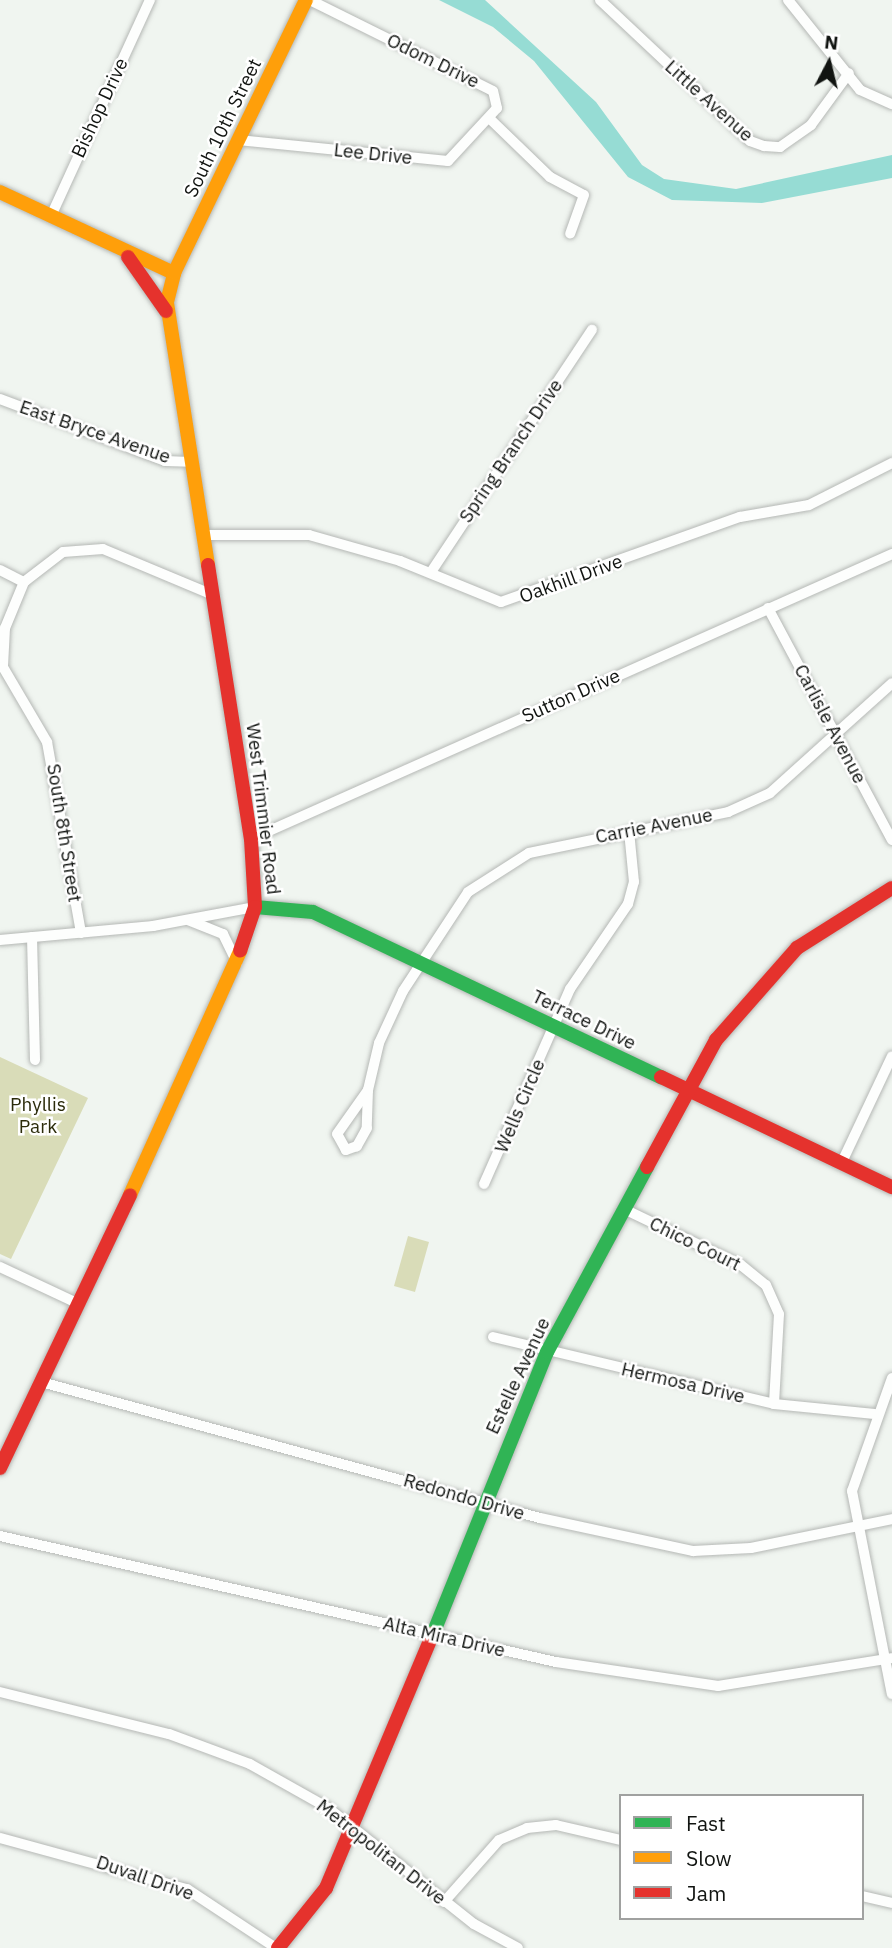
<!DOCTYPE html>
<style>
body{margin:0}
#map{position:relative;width:892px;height:1948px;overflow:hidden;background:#f0f5f0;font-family:"IBM Plex Sans",sans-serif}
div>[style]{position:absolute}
.green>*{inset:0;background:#d9dcb8}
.water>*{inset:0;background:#96dcd4}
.roads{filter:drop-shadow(0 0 2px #b5b8b5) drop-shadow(0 0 2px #b5b8b5)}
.street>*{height:10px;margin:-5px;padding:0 5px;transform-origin:5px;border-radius:5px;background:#fdfefd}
.fast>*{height:14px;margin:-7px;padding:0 7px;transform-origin:7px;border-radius:7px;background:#30b455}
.slow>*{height:14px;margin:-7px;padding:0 7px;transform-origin:7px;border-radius:7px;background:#ff9f0a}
.jam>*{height:14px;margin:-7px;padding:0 7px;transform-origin:7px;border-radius:7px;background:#e5322d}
span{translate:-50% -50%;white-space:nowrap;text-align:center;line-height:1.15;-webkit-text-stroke:5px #fff;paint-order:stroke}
.street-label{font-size:19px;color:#111411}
.park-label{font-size:19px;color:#2b2b0a}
.legend{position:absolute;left:619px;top:1794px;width:245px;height:126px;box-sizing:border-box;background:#fff;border:2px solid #a0a1a0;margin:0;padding:9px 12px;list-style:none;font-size:21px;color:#111411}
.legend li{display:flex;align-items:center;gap:14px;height:35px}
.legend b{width:35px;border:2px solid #a0a1a0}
.north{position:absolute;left:794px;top:28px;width:70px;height:70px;-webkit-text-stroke:5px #fff;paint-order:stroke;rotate:7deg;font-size:19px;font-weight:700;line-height:28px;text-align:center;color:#111411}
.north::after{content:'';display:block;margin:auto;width:24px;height:32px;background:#111411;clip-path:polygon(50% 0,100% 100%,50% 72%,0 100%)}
</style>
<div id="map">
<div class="green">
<div style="clip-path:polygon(0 1057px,88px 1098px,11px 1259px,0 1254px)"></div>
<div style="clip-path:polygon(408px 1236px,429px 1242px,415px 1292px,394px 1286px)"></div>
</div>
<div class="water">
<div style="clip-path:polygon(439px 0,485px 0,596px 102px,642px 165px,664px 179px,736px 189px,892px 155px,892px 178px,762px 203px,672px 200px,628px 177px,534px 61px,493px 27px)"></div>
</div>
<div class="roads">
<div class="street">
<div style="left:600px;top:0;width:206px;rotate:43.2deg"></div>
<div style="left:750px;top:141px;width:15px;rotate:20deg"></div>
<div style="left:764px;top:146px;width:16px;rotate:4deg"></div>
<div style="left:780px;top:147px;width:38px;rotate:-35deg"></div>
<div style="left:811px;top:125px;width:64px;rotate:-53.8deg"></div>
<div style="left:788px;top:0;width:115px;rotate:51.3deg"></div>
<div style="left:860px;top:90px;width:35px;rotate:24deg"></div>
<div style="left:489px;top:118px;width:85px;rotate:44deg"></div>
<div style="left:550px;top:177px;width:38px;rotate:28deg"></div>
<div style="left:584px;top:195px;width:41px;rotate:109.7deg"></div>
<div style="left:238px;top:140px;width:211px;rotate:5.7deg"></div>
<div style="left:448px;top:161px;width:72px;rotate:-47.2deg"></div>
<div style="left:497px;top:108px;width:17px;rotate:-103deg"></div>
<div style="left:493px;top:91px;width:204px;rotate:-153.6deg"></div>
<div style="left:51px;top:216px;width:238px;rotate:-65.4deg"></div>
<div style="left:0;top:399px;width:176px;rotate:20.6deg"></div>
<div style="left:165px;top:461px;width:25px;rotate:2deg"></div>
<div style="left:202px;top:535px;width:107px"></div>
<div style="left:309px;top:535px;width:95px;rotate:15.9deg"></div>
<div style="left:400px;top:561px;width:109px;rotate:22.1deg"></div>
<div style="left:501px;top:602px;width:254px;rotate:-19.6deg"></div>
<div style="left:740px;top:517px;width:70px;rotate:-9.9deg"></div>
<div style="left:809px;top:505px;width:93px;rotate:-26.8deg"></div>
<div style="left:0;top:570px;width:27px;rotate:27deg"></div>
<div style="left:24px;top:582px;width:49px;rotate:-37.6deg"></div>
<div style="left:63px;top:552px;width:40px;rotate:-4.3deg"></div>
<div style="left:103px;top:549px;width:119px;rotate:22.7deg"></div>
<div style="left:431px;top:572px;width:291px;rotate:-56.4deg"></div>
<div style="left:24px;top:582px;width:50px;rotate:112.4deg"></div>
<div style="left:5px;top:628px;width:39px;rotate:93deg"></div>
<div style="left:3px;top:667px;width:87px;rotate:59.6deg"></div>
<div style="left:47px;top:742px;width:194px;rotate:79.9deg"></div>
<div style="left:768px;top:608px;width:263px;rotate:61.9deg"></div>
<div style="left:251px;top:839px;width:702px;rotate:-23.97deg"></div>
<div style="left:188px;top:920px;width:38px;rotate:22deg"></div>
<div style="left:223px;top:934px;width:32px;rotate:64deg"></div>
<div style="left:32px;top:937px;width:123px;rotate:88.6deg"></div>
<div style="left:0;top:940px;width:154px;rotate:-5.2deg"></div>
<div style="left:153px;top:926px;width:104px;rotate:-10.6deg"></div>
<div style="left:368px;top:1090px;width:38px;rotate:92deg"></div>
<div style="left:367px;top:1128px;width:21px;rotate:119deg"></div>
<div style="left:357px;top:1146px;width:12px;rotate:160deg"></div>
<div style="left:346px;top:1150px;width:18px;rotate:-119deg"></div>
<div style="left:337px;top:1134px;width:54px;rotate:-54.8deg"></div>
<div style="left:368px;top:1090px;width:48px;rotate:-76.8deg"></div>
<div style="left:379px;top:1043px;width:57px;rotate:-65.2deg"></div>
<div style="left:403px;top:991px;width:118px;rotate:-56.7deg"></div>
<div style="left:468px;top:892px;width:72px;rotate:-32.6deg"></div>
<div style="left:529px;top:853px;width:203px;rotate:-11.6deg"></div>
<div style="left:728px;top:812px;width:46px;rotate:-24.3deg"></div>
<div style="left:770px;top:793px;width:164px;rotate:-42deg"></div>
<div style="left:841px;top:1164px;width:119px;rotate:-64.7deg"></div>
<div style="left:484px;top:1184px;width:213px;rotate:-66.2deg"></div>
<div style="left:570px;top:989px;width:103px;rotate:-55.7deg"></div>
<div style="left:628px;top:904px;width:23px;rotate:-75deg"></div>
<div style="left:634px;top:882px;width:51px;rotate:-95.6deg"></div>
<div style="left:626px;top:1210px;width:127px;rotate:25.6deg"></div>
<div style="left:741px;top:1265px;width:32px;rotate:39deg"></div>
<div style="left:766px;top:1285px;width:32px;rotate:66deg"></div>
<div style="left:779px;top:1314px;width:90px;rotate:93.2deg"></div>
<div style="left:0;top:1267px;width:87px;rotate:25.1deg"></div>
<div style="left:493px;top:1337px;width:289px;rotate:13.4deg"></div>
<div style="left:774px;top:1404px;width:101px;rotate:5.7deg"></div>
<div style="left:892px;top:1378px;width:120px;rotate:109.5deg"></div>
<div style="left:852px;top:1491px;width:207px;rotate:78.9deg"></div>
<div style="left:41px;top:1382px;width:517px;rotate:15.25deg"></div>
<div style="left:540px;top:1518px;width:157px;rotate:12.2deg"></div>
<div style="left:693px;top:1551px;width:58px;rotate:-3deg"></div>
<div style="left:751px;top:1548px;width:144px;rotate:-11.6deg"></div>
<div style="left:0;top:1536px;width:570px;rotate:12.77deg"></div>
<div style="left:556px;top:1662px;width:164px;rotate:8.4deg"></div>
<div style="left:718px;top:1686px;width:176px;rotate:-9.1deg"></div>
<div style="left:0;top:1692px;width:174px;rotate:14deg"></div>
<div style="left:169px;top:1734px;width:86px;rotate:20.3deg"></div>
<div style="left:250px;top:1764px;width:90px;rotate:29.4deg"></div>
<div style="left:328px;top:1808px;width:186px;rotate:38.5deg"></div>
<div style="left:474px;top:1924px;width:50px;rotate:28.6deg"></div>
<div style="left:0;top:1838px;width:194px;rotate:15.3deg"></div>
<div style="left:187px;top:1889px;width:107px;rotate:33.5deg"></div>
<div style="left:862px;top:1896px;width:31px;rotate:13deg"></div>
<div style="left:444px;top:1902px;width:83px;rotate:-48.4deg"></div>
<div style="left:499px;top:1840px;width:30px;rotate:-23deg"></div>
<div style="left:527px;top:1828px;width:29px;rotate:-6deg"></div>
<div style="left:556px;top:1825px;width:67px;rotate:13deg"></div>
</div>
<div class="fast">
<div style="left:255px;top:907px;width:58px;rotate:4.9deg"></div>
<div style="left:313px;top:912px;width:385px;rotate:25.4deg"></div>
<div style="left:433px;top:1634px;width:304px;rotate:-68deg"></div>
<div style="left:547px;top:1352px;width:210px;rotate:-61.6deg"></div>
</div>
<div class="slow">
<div style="left:0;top:192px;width:192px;rotate:25deg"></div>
<div style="left:208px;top:565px;width:266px;rotate:-98.9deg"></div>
<div style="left:167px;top:302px;width:30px;rotate:-76deg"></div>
<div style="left:174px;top:273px;width:303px;rotate:-64.2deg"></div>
<div style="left:130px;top:1195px;width:268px;rotate:-65.7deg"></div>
</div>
<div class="jam">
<div style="left:128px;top:257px;width:66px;rotate:54.9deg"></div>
<div style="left:208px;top:565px;width:277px;rotate:81.1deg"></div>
<div style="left:251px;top:839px;width:68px;rotate:86.6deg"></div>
<div style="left:255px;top:907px;width:46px;rotate:108.8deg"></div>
<div style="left:661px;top:1077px;width:256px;rotate:25.5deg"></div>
<div style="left:647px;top:1167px;width:145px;rotate:-61.5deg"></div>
<div style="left:716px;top:1040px;width:123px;rotate:-48.6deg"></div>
<div style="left:797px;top:948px;width:112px;rotate:-32.3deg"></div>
<div style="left:0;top:1468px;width:302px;rotate:-64.5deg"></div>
<div style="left:278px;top:1948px;width:77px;rotate:-51.3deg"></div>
<div style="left:326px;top:1888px;width:276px;rotate:-67.2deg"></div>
</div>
</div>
<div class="street-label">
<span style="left:433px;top:61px;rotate:26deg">Odom Drive</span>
<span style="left:709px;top:101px;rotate:42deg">Little Avenue</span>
<span style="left:100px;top:108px;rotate:-65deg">Bishop Drive</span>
<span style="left:223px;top:128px;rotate:-64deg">South 10th Street</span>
<span style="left:373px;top:154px;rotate:6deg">Lee Drive</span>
<span style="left:95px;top:432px;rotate:19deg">East Bryce Avenue</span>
<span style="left:511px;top:451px;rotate:-56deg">Spring Branch Drive</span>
<span style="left:571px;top:579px;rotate:-20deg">Oakhill Drive</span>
<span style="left:571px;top:696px;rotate:-24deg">Sutton Drive</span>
<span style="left:830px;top:724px;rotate:62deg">Carlisle Avenue</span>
<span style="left:263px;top:809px;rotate:83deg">West Trimmier Road</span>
<span style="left:654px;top:826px;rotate:-11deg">Carrie Avenue</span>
<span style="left:64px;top:833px;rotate:81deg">South 8th Street</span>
<span style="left:584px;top:1020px;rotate:26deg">Terrace Drive</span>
<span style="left:520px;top:1106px;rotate:-67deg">Wells Circle</span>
<span style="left:695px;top:1244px;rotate:26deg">Chico Court</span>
<span style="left:518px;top:1376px;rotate:-65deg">Estelle Avenue</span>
<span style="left:683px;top:1383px;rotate:13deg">Hermosa Drive</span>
<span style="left:464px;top:1497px;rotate:16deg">Redondo Drive</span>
<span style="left:444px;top:1637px;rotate:13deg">Alta Mira Drive</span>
<span style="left:381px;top:1852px;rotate:38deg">Metropolitan Drive</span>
<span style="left:145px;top:1878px;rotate:19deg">Duvall Drive</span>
</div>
<div class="park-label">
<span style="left:38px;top:1116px">Phyllis<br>Park</span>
</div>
<ul class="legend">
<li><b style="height:9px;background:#30b455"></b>Fast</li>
<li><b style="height:9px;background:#ff9f0a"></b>Slow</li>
<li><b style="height:9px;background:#e5322d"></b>Jam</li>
</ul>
<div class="north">N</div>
</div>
